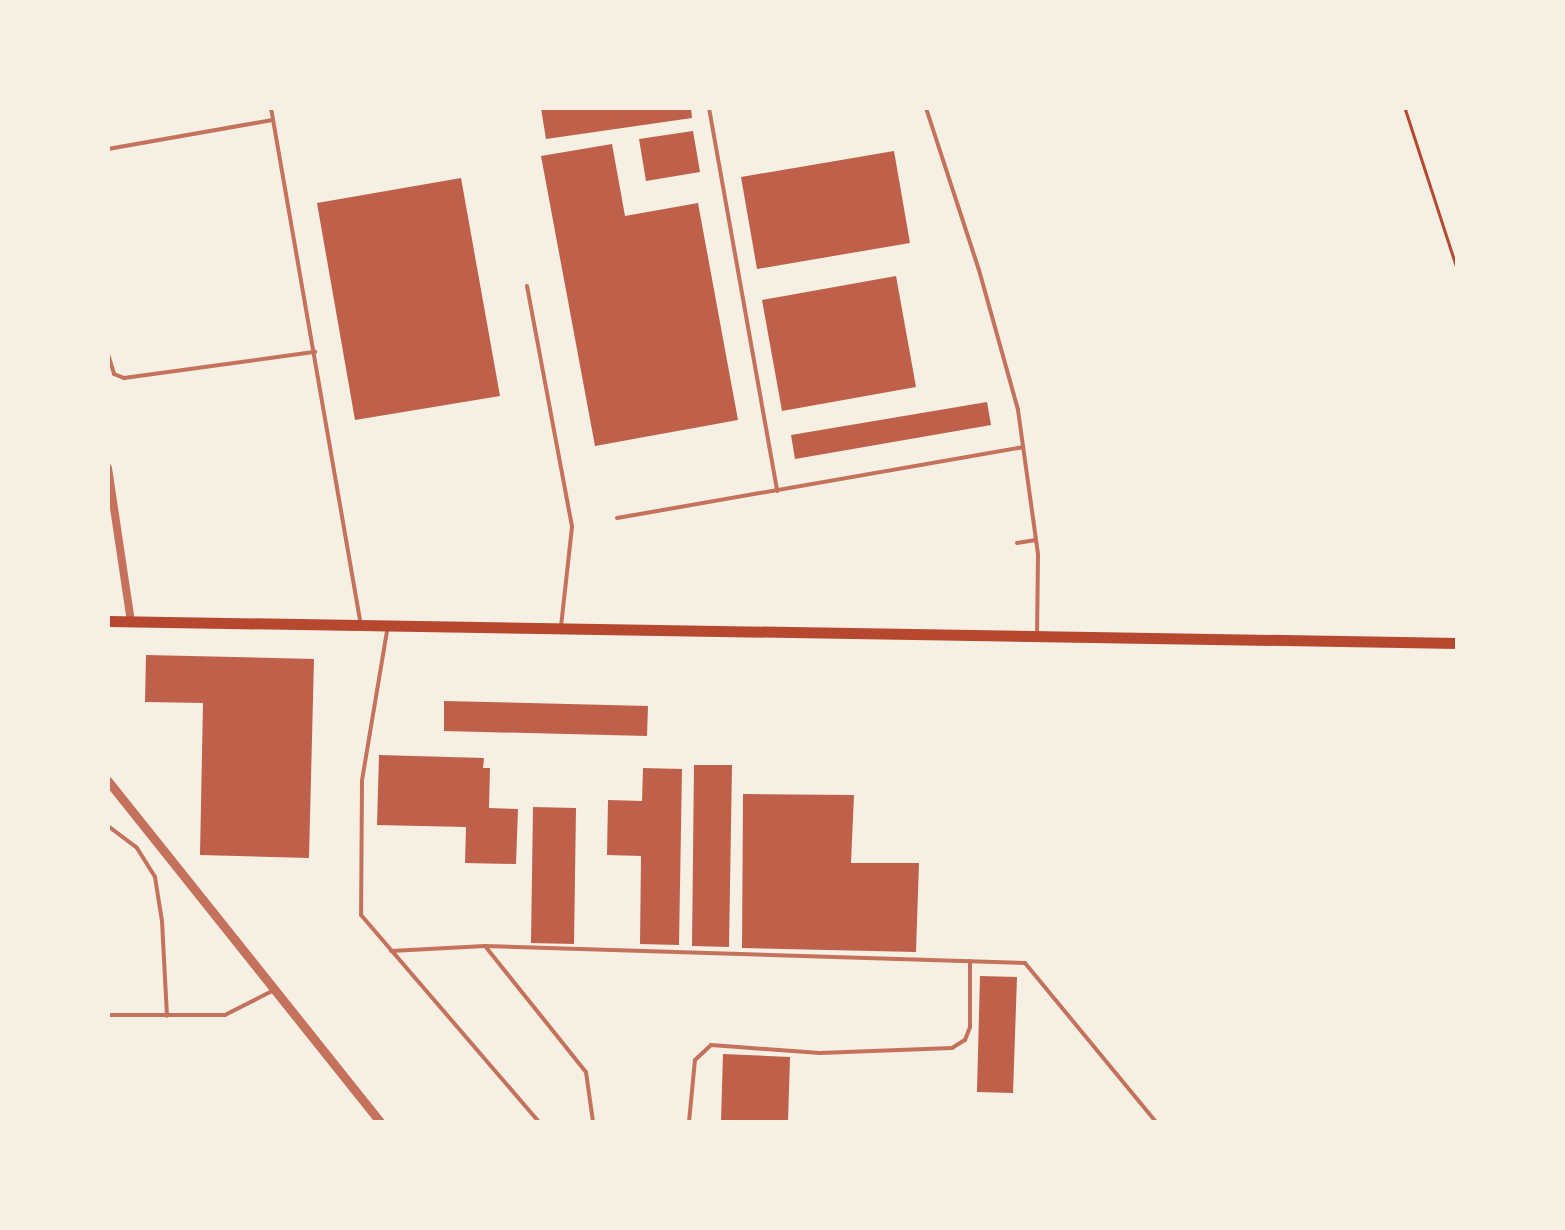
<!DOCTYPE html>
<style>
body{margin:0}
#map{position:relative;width:1565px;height:1230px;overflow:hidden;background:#f6efe4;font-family:"Asap Condensed",sans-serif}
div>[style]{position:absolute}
.building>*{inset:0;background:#bf614a}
.path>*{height:2.5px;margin:-1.25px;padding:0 1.25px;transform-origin:1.25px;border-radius:1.25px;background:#b5482f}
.service>*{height:4px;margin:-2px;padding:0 2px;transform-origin:2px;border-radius:2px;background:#c5725c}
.minor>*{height:8px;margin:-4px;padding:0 4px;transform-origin:4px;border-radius:4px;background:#c5725c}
.tertiary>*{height:9px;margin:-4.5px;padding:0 4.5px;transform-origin:4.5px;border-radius:4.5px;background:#c5725c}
.primary>*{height:11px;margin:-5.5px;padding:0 5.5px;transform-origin:5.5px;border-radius:5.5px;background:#b5482f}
span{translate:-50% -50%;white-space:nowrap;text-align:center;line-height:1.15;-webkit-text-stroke:10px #f6efe4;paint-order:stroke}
.frame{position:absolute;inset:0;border:110px solid #f6efe4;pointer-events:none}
</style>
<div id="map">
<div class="building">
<div style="clip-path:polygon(541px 108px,691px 108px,692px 118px,546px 139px)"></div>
<div style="clip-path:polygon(693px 131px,700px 172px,646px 181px,639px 139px)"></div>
<div style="clip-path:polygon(612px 144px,625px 216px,698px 203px,738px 420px,595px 446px,541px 156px)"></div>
<div style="clip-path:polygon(894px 151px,910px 243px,757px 269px,741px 177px)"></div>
<div style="clip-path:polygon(461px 178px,500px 396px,355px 420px,317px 203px)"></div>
<div style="clip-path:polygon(896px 276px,916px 387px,782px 411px,762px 300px)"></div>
<div style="clip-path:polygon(987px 402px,991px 425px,795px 459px,791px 435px)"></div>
<div style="clip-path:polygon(146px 655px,314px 659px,309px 858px,200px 855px,203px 703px,145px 702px)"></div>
<div style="clip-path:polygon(444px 701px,648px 706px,647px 736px,444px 731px)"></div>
<div style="clip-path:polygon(379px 755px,484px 758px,483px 768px,490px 768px,489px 808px,518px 809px,516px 864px,465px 863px,466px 827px,377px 825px)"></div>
<div style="clip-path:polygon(694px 765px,732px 765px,729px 947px,692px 946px)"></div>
<div style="clip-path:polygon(643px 768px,682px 769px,679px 945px,640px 944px,641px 856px,607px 855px,608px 800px,642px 801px)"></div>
<div style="clip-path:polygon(743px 794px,854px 795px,851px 863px,919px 863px,916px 952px,742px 948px)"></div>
<div style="clip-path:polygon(533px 807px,576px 808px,574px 944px,531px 943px)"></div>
<div style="clip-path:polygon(980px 976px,1017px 977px,1013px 1093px,977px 1092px)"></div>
<div style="clip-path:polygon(723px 1054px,790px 1057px,788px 1122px,721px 1122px)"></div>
</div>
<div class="path">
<div style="left:1405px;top:108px;width:171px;rotate:72deg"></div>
</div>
<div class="service">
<div style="left:271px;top:108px;width:520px;rotate:80.14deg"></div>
<div style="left:709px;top:108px;width:389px;rotate:79.9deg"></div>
<div style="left:926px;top:108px;width:170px;rotate:71.9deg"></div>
<div style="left:979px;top:270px;width:145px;rotate:74.4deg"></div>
<div style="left:1018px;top:410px;width:146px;rotate:82.1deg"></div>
<div style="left:1038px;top:555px;width:77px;rotate:90.7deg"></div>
<div style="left:108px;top:149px;width:167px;rotate:-10deg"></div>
<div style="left:527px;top:286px;width:245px;rotate:79.4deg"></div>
<div style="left:572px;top:527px;width:100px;rotate:96.3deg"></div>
<div style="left:108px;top:354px;width:21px;rotate:73deg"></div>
<div style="left:114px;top:374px;width:11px;rotate:22deg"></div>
<div style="left:124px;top:378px;width:193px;rotate:-7.8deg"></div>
<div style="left:617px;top:518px;width:412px;rotate:-9.9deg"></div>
<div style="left:1017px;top:543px;width:19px;rotate:-9deg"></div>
<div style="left:387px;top:631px;width:152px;rotate:99.5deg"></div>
<div style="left:362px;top:781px;width:134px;rotate:90.4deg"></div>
<div style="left:361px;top:915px;width:273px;rotate:49.3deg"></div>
<div style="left:108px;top:826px;width:36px;rotate:37deg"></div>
<div style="left:137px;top:848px;width:34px;rotate:58deg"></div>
<div style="left:155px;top:877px;width:45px;rotate:81deg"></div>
<div style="left:162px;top:921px;width:95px;rotate:87deg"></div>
<div style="left:485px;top:946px;width:540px;rotate:1.8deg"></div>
<div style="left:1025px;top:963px;width:206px;rotate:50.5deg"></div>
<div style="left:391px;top:951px;width:94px;rotate:-3deg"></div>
<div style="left:485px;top:946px;width:161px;rotate:51.3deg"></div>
<div style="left:586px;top:1072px;width:50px;rotate:82deg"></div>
<div style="left:108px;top:1015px;width:117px"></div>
<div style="left:225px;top:1015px;width:55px;rotate:-27deg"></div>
<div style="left:689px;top:1122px;width:62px;rotate:-84.5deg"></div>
<div style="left:695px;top:1060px;width:22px;rotate:-43deg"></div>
<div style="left:711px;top:1045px;width:109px;rotate:4.2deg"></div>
<div style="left:820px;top:1053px;width:132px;rotate:-2.2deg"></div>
<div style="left:952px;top:1048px;width:15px;rotate:-32deg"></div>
<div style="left:965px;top:1040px;width:14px;rotate:-69deg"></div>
<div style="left:970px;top:1027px;width:66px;rotate:-90deg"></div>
</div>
<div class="minor">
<div style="left:108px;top:468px;width:155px;rotate:81.5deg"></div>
</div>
<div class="tertiary">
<div style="left:108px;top:781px;width:436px;rotate:51.4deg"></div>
</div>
<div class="primary">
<div style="left:108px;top:621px;width:1350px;rotate:0.93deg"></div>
</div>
<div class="frame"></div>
</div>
